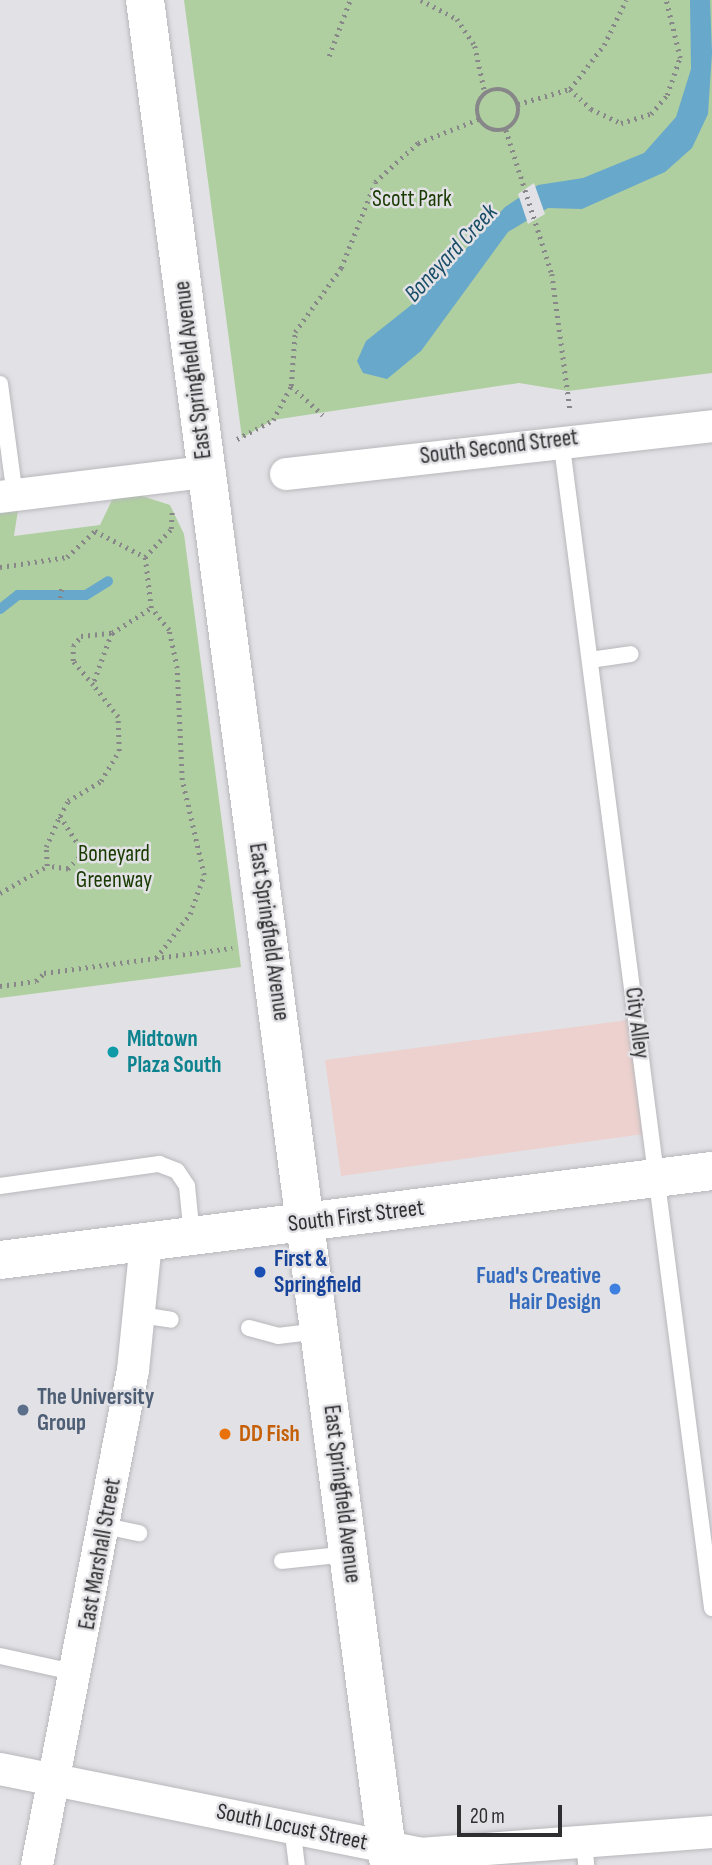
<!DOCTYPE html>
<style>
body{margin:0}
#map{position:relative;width:712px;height:1865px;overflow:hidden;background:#e2e2e6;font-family:"Sofia Sans Condensed",sans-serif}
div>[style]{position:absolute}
.commercial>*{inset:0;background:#ecd1ce}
.green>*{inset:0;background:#b0cfa0}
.water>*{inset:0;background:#67a8cb}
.pier>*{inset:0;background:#e2e2e6}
.stream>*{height:10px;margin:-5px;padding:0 5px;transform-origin:5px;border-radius:5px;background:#67a8cb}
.path>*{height:4.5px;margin-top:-2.25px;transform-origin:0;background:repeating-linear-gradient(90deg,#87878a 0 2px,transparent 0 7px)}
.path>.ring{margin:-2.25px;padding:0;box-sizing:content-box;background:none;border:4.5px solid #87878a;border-radius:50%}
.roads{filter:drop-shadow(0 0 2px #b8b8bc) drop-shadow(0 0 2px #b8b8bc)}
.service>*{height:16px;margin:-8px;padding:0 8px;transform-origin:8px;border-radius:8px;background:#fff}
.minor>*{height:32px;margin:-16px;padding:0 16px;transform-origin:16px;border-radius:16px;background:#fff}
.tertiary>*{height:38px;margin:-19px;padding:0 19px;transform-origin:19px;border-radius:19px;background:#fff}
.secondary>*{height:38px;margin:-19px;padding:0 19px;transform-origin:19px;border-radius:19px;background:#fff}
.dots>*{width:19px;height:19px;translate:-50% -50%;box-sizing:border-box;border:4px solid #e2e2e6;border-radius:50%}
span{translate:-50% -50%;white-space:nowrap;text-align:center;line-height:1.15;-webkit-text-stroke:5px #e2e2e6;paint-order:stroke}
.park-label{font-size:23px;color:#193a00}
.street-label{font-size:23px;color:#2f2f31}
.culture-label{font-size:23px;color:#0d838f;font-weight:700}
.left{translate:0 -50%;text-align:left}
.transit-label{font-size:23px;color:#164399;font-weight:700}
.shop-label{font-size:23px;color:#366cbe;font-weight:700}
.right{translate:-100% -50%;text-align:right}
.service-label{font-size:23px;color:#4e5e75;font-weight:700}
.food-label{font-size:23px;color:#c56008;font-weight:700}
.water-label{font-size:24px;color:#1a4e67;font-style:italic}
.scale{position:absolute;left:457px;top:1805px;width:105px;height:32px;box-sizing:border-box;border:4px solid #2f2f31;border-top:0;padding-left:9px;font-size:21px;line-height:24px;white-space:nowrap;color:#2f2f31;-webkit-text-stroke:5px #e2e2e6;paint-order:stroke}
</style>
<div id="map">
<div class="commercial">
<div style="clip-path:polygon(636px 1019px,651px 1133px,341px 1176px,325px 1060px)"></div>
</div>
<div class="green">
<div style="clip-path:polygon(184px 0,712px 0,712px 373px,568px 391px,519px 383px,273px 420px,242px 438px)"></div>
<div style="clip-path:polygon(139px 495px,170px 505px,184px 534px,241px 967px,0 998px,0 509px,18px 510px,14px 536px,100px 525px,113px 498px)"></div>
</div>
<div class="water">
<div style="clip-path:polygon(690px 0,710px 0,712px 53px,708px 114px,692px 148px,665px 172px,582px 209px,548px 208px,508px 232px,421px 351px,387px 379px,363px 373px,357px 361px,366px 341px,420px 298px,505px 207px,538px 185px,583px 178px,644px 153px,676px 117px,691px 69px)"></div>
</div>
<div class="pier">
<div style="clip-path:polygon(534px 183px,545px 214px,528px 224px,518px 194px)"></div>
</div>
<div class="stream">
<div style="left:0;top:609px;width:23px;rotate:-38deg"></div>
<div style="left:18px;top:595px;width:68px"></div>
<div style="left:86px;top:595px;width:26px;rotate:-32deg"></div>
</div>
<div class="path">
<div style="left:421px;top:0;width:41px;rotate:27.8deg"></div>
<div style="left:457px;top:19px;width:32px;rotate:56deg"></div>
<div style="left:475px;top:46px;width:48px;rotate:78deg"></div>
<div style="left:329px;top:56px;width:60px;rotate:-69.4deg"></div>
<div class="ring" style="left:477px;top:89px;width:37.5px;height:37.5px"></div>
<div style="left:570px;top:89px;width:29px;rotate:44deg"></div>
<div style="left:591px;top:109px;width:33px;rotate:25deg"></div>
<div style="left:621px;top:123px;width:31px;rotate:-17deg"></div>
<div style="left:651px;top:114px;width:25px;rotate:-50deg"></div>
<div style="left:667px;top:95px;width:39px;rotate:-71deg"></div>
<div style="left:680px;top:58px;width:60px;rotate:-103.6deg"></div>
<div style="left:518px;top:104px;width:54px;rotate:-16.1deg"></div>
<div style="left:570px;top:89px;width:56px;rotate:-52.3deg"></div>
<div style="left:604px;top:45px;width:50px;rotate:-63.9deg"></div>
<div style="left:506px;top:130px;width:151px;rotate:72.3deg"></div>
<div style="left:552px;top:274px;width:136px;rotate:82.4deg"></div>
<div style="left:291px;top:386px;width:43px;rotate:42.2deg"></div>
<div style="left:237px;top:439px;width:41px;rotate:-27.8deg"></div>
<div style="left:273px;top:420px;width:38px;rotate:-62deg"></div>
<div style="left:291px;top:386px;width:54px;rotate:-85.8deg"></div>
<div style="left:295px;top:332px;width:79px;rotate:-54.3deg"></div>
<div style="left:341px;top:268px;width:92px;rotate:-68.4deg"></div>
<div style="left:375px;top:182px;width:58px;rotate:-42.2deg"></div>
<div style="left:418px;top:143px;width:66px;rotate:-21.5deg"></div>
<div style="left:0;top:567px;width:68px;rotate:-8.5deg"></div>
<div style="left:67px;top:557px;width:38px;rotate:-43deg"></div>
<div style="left:95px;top:531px;width:56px;rotate:27.5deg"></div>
<div style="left:60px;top:598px;width:13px;rotate:-81deg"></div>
<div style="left:112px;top:633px;width:55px;rotate:110.1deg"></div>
<div style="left:93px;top:685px;width:31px;rotate:-130deg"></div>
<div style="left:73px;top:661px;width:15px;rotate:-90deg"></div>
<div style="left:73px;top:646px;width:13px;rotate:-51deg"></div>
<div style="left:81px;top:636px;width:31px;rotate:-6deg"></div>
<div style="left:112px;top:633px;width:46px;rotate:-32.7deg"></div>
<div style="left:60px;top:816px;width:44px;rotate:57deg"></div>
<div style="left:84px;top:853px;width:23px;rotate:135deg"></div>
<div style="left:68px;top:869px;width:21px;rotate:-172deg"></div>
<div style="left:47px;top:866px;width:19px;rotate:-93deg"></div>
<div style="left:46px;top:847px;width:34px;rotate:-66deg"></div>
<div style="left:60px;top:816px;width:17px;rotate:-62deg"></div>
<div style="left:68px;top:801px;width:39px;rotate:-31deg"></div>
<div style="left:101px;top:781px;width:35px;rotate:-59deg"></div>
<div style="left:119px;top:751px;width:34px;rotate:-92deg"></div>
<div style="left:118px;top:717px;width:41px;rotate:-128deg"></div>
<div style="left:0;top:893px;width:54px;rotate:-29.9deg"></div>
<div style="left:156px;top:958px;width:56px;rotate:-52.3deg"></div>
<div style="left:190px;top:914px;width:41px;rotate:-70.3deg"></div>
<div style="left:204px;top:875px;width:98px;rotate:-103deg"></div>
<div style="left:182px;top:780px;width:112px;rotate:-92.6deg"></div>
<div style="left:177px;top:668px;width:39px;rotate:-102deg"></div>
<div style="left:169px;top:630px;width:28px;rotate:-129deg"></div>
<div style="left:151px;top:608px;width:51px;rotate:-96.7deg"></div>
<div style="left:145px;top:557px;width:38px;rotate:-47deg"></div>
<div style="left:171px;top:529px;width:18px;rotate:-87deg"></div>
<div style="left:0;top:986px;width:36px;rotate:-8deg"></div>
<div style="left:36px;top:981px;width:11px;rotate:-45deg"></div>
<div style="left:44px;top:973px;width:190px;rotate:-7.6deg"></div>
</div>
<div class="roads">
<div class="service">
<div style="left:0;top:384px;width:113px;rotate:82.4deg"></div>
<div style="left:561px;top:439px;width:1179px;rotate:82.64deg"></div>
<div style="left:590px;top:660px;width:41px;rotate:-8.3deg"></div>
<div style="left:0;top:1186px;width:161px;rotate:-7.9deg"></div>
<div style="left:159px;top:1164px;width:19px;rotate:21deg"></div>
<div style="left:177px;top:1171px;width:18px;rotate:56deg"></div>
<div style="left:187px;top:1186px;width:50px;rotate:84.3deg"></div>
<div style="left:141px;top:1315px;width:30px;rotate:9deg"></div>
<div style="left:249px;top:1328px;width:30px;rotate:15deg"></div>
<div style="left:278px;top:1336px;width:41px;rotate:-7deg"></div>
<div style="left:105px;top:1526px;width:35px;rotate:12deg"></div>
<div style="left:282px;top:1561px;width:67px;rotate:-6deg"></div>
<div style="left:0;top:1656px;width:79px;rotate:12.4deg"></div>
<div style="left:292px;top:1826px;width:39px;rotate:83deg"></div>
<div style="left:584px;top:1840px;width:25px;rotate:85deg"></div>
</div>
<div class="minor">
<div style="left:286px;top:474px;width:429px;rotate:-6.4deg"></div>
<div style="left:0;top:497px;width:207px;rotate:-7deg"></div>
<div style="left:0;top:1769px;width:429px;rotate:11.4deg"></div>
<div style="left:420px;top:1854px;width:293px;rotate:-4.3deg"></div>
<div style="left:37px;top:1865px;width:504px;rotate:-79.02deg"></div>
<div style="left:133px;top:1370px;width:130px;rotate:-84.2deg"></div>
</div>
<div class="tertiary">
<div style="left:0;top:1260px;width:718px;rotate:-7.13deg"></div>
</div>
<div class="secondary">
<div style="left:145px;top:0;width:1881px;rotate:82.55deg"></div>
</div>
</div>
<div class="dots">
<div style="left:113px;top:1052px;background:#0f9aa8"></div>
<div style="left:260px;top:1272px;background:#1a4fb4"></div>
<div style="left:615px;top:1289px;background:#3f7fe0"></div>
<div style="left:23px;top:1410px;background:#5c6f8a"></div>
<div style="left:225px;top:1434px;background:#e8710a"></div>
</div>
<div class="park-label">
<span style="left:412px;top:199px">Scott Park</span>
<span style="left:114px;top:867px">Boneyard<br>Greenway</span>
</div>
<div class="street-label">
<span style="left:193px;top:370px;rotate:-97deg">East Springfield Avenue</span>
<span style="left:499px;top:447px;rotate:-7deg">South Second Street</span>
<span style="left:269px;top:932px;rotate:82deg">East Springfield Avenue</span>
<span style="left:637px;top:1023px;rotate:83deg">City Alley</span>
<span style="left:356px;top:1216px;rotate:-7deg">South First Street</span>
<span style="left:342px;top:1494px;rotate:83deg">East Springfield Avenue</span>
<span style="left:100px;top:1554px;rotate:-80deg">East Marshall Street</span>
<span style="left:292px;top:1827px;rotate:12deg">South Locust Street</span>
</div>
<div class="culture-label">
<span class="left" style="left:127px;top:1052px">Midtown<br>Plaza South</span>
</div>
<div class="transit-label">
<span class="left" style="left:274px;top:1272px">First &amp;<br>Springfield</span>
</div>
<div class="shop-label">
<span class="right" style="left:601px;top:1289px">Fuad's Creative<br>Hair Design</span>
</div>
<div class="service-label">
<span class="left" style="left:37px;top:1410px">The University<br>Group</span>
</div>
<div class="food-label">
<span class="left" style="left:239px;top:1434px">DD Fish</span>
</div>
<div class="water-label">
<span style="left:451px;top:253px;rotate:-47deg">Boneyard Creek</span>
</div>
<div class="scale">20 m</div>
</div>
